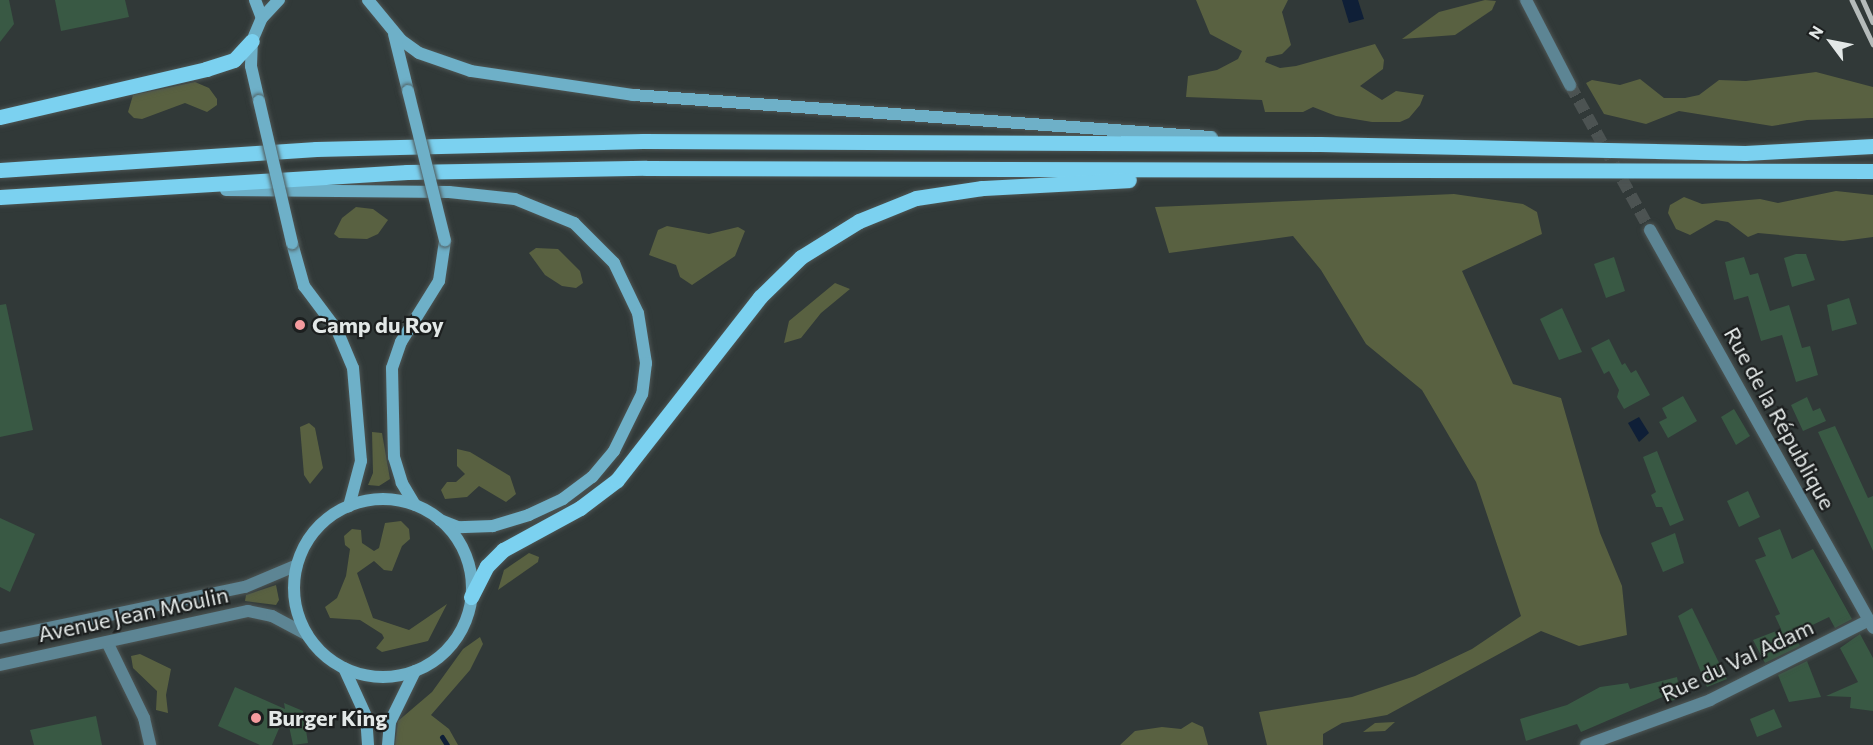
<!DOCTYPE html>
<meta charset="utf-8">
<style>
body{margin:0}
#map{position:relative;width:1873px;height:745px;overflow:hidden;background:#313938;font-family:Commissioner,sans-serif}
div>[style]{position:absolute}
.green>*{inset:0;background:#596141}
.water>*{inset:0;background:#0f1f37}
.stream>*{height:5px;margin:-2.5px;padding:0 2.5px;transform-origin:2.5px;border-radius:2.5px;background:#0f1f37}
.building>*{inset:0;background:#395944}
.tertiary-tunnel>*{height:12px;margin-top:-6px;transform-origin:0;background:repeating-linear-gradient(90deg,#4c5352 0 12px,transparent 0 18px)}
.roads{filter:drop-shadow(0 0 2px #4d5554) drop-shadow(0 0 2px #4d5554)}
.minor>*{height:12px;margin:-6px;padding:0 6px;transform-origin:6px;border-radius:6px;background:#5d8594}
.tertiary>*{height:12px;margin:-6px;padding:0 6px;transform-origin:6px;border-radius:6px;background:#5d8594}
.secondary>*{height:12px;margin:-6px;padding:0 6px;transform-origin:6px;border-radius:6px;background:#6eb0c8}
.secondary>.ring{margin:-6px;padding:0;box-sizing:content-box;background:none;border:12px solid #6eb0c8;border-radius:50%}
.primary>*{height:15px;margin:-7.5px;padding:0 7.5px;transform-origin:7.5px;border-radius:7.5px;background:#7bd1f0}
.rail>*{height:4.5px;margin:-2.25px;padding:0 2.25px;transform-origin:2.25px;border-radius:2.25px;background:#b5bbba}
.bridges{filter:drop-shadow(0 0 2px #4d5554) drop-shadow(0 0 2px #4d5554)}
.secondary-bridge>*{height:12px;margin:-6px;padding:0 6px;transform-origin:6px;border-radius:6px;background:#6eb0c8}
.dots>*{width:16px;height:16px;translate:-50% -50%;box-sizing:border-box;border:3px solid #1c1f1f;border-radius:50%}
span{translate:-50% -50%;white-space:nowrap;text-align:center;line-height:1.15;-webkit-text-stroke:4.5px #1c1f1f;paint-order:stroke}
.poi-label{font-size:22px;color:#e3e8e7;font-weight:700}
.left{translate:0 -50%;text-align:left}
.street-label{font-size:22px;color:#e3e8e7}
.north{position:absolute;left:1801px;top:12px;width:60px;height:60px;-webkit-text-stroke:4px #1c1f1f;paint-order:stroke;rotate:302deg;font-size:16px;font-weight:700;line-height:24px;text-align:center;color:#e3e8e7}
.north::after{content:'';display:block;margin:auto;width:21px;height:27px;background:#e3e8e7;clip-path:polygon(50% 0,100% 100%,50% 72%,0 100%)}
</style>
<div id="map">
<div class="green">
<div style="clip-path:polygon(1196px 0,1288px 0,1282px 12px,1291px 45px,1282px 54px,1267px 57px,1265px 62px,1280px 68px,1296px 66px,1375px 44px,1384px 60px,1383px 69px,1360px 86px,1382px 100px,1396px 91px,1424px 95px,1420px 105px,1409px 118px,1400px 122px,1372px 122px,1336px 116px,1313px 107px,1303px 112px,1265px 112px,1262px 100px,1186px 97px,1188px 76px,1217px 70px,1238px 59px,1242px 51px,1210px 34px)"></div>
<div style="clip-path:polygon(1485px 0,1496px 1px,1492px 10px,1455px 35px,1402px 39px,1439px 12px)"></div>
<div style="clip-path:polygon(1816px 72px,1873px 87px,1873px 118px,1807px 120px,1772px 126px,1679px 111px,1646px 124px,1604px 114px,1586px 83px,1592px 80px,1620px 85px,1640px 79px,1664px 98px,1685px 98px,1699px 95px,1719px 80px,1746px 81px)"></div>
<div style="clip-path:polygon(195px 82px,209px 88px,217px 99px,217px 105px,207px 112px,185px 103px,142px 119px,134px 118px,128px 112px,133px 95px)"></div>
<div style="clip-path:polygon(1836px 191px,1873px 195px,1873px 237px,1843px 241px,1758px 233px,1748px 237px,1728px 222px,1716px 220px,1690px 235px,1676px 229px,1668px 213px,1670px 205px,1684px 197px,1702px 204px,1760px 199px,1778px 203px)"></div>
<div style="clip-path:polygon(1454px 194px,1523px 204px,1537px 212px,1542px 234px,1462px 271px,1513px 384px,1561px 398px,1600px 533px,1622px 586px,1627px 635px,1579px 646px,1541px 631px,1387px 715px,1342px 723px,1323px 734px,1323px 745px,1267px 745px,1259px 712px,1352px 697px,1415px 676px,1472px 649px,1521px 616px,1476px 482px,1422px 390px,1366px 344px,1321px 270px,1293px 236px,1169px 253px,1155px 207px)"></div>
<div style="clip-path:polygon(356px 207px,373px 209px,388px 220px,378px 234px,367px 239px,339px 238px,334px 234px,342px 218px)"></div>
<div style="clip-path:polygon(667px 226px,709px 234px,738px 227px,745px 231px,735px 256px,692px 285px,680px 277px,676px 265px,649px 255px,658px 230px)"></div>
<div style="clip-path:polygon(536px 248px,558px 249px,580px 271px,583px 283px,576px 288px,562px 286px,545px 275px,529px 253px)"></div>
<div style="clip-path:polygon(835px 283px,850px 289px,821px 313px,801px 338px,784px 343px,789px 321px)"></div>
<div style="clip-path:polygon(309px 423px,315px 428px,323px 468px,310px 484px,304px 475px,300px 427px)"></div>
<div style="clip-path:polygon(372px 432px,382px 433px,390px 479px,379px 486px,368px 485px,373px 473px)"></div>
<div style="clip-path:polygon(457px 449px,470px 452px,510px 476px,516px 494px,506px 502px,479px 486px,467px 497px,445px 499px,441px 490px,447px 482px,456px 482px,465px 474px,457px 466px)"></div>
<div style="clip-path:polygon(401px 521px,409px 529px,410px 539px,402px 546px,392px 571px,384px 570px,374px 561px,357px 573px,373px 618px,409px 630px,447px 604px,428px 641px,382px 652px,376px 648px,384px 638px,382px 634px,360px 620px,330px 618px,325px 607px,337px 598px,346px 576px,350px 549px,345px 545px,344px 536px,352px 529px,361px 530px,362px 543px,374px 551px,379px 548px,385px 523px)"></div>
<div style="clip-path:polygon(529px 553px,539px 557px,538px 562px,498px 590px,504px 570px)"></div>
<div style="clip-path:polygon(276px 585px,279px 600px,276px 605px,245px 601px,246px 595px)"></div>
<div style="clip-path:polygon(480px 637px,483px 644px,470px 670px,431px 715px,449px 729px,458px 745px,395px 745px,398px 721px,432px 692px,463px 649px)"></div>
<div style="clip-path:polygon(140px 654px,171px 669px,166px 695px,168px 713px,156px 710px,157px 691px,133px 668px,131px 656px)"></div>
<div style="clip-path:polygon(1192px 722px,1203px 727px,1208px 745px,1120px 745px,1135px 731px,1162px 727px,1181px 729px)"></div>
<div style="clip-path:polygon(1395px 722px,1385px 731px,1363px 732px,1375px 723px)"></div>
</div>
<div class="water">
<div style="clip-path:polygon(1342px 0,1358px 0,1364px 19px,1349px 23px)"></div>
<div style="clip-path:polygon(1639px 417px,1649px 433px,1639px 442px,1628px 423px)"></div>
</div>
<div class="stream">
<div style="left:442px;top:737px;width:9px;rotate:58deg"></div>
</div>
<div class="building">
<div style="clip-path:polygon(0 0,9px 0,14px 24px,0 42px)"></div>
<div style="clip-path:polygon(55px 0,125px 0,129px 17px,61px 31px)"></div>
<div style="clip-path:polygon(1796px 254px,1806px 254px,1815px 280px,1792px 287px,1784px 258px)"></div>
<div style="clip-path:polygon(1614px 257px,1625px 291px,1606px 298px,1594px 264px)"></div>
<div style="clip-path:polygon(1744px 257px,1750px 275px,1758px 273px,1770px 311px,1789px 305px,1802px 348px,1810px 346px,1818px 375px,1796px 382px,1782px 335px,1761px 341px,1748px 296px,1734px 300px,1725px 262px)"></div>
<div style="clip-path:polygon(1849px 298px,1857px 324px,1832px 331px,1827px 305px)"></div>
<div style="clip-path:polygon(6px 304px,33px 430px,0 437px,0 305px)"></div>
<div style="clip-path:polygon(1562px 308px,1582px 352px,1559px 360px,1540px 319px)"></div>
<div style="clip-path:polygon(1609px 339px,1622px 365px,1625px 363px,1631px 373px,1636px 370px,1650px 395px,1624px 409px,1617px 397px,1619px 390px,1609px 371px,1604px 374px,1591px 348px)"></div>
<div style="clip-path:polygon(1683px 396px,1697px 421px,1668px 438px,1659px 422px,1667px 418px,1662px 408px)"></div>
<div style="clip-path:polygon(1807px 397px,1813px 411px,1820px 408px,1826px 421px,1803px 431px,1791px 405px)"></div>
<div style="clip-path:polygon(1734px 409px,1750px 436px,1736px 445px,1721px 417px)"></div>
<div style="clip-path:polygon(1835px 426px,1868px 498px,1873px 496px,1873px 551px,1818px 432px)"></div>
<div style="clip-path:polygon(1657px 451px,1684px 520px,1670px 526px,1662px 507px,1656px 507px,1651px 495px,1656px 492px,1643px 457px)"></div>
<div style="clip-path:polygon(1748px 491px,1760px 517px,1739px 527px,1727px 501px)"></div>
<div style="clip-path:polygon(0 518px,35px 534px,10px 592px,0 587px)"></div>
<div style="clip-path:polygon(1780px 529px,1792px 559px,1813px 549px,1852px 619px,1835px 628px,1829px 617px,1794px 634px,1800px 646px,1765px 663px,1753px 640px,1781px 629px,1775px 616px,1780px 614px,1755px 560px,1766px 556px,1758px 538px)"></div>
<div style="clip-path:polygon(1675px 533px,1684px 563px,1663px 572px,1651px 543px)"></div>
<div style="clip-path:polygon(1692px 608px,1727px 679px,1707px 687px,1678px 616px)"></div>
<div style="clip-path:polygon(1860px 634px,1873px 658px,1873px 711px,1850px 708px,1851px 697px,1826px 696px,1858px 682px,1840px 648px)"></div>
<div style="clip-path:polygon(1807px 661px,1821px 697px,1789px 702px,1778px 675px)"></div>
<div style="clip-path:polygon(1677px 677px,1681px 697px,1669px 702px,1667px 695px,1581px 732px,1577px 724px,1526px 741px,1520px 719px,1567px 705px,1600px 687px,1628px 683px,1630px 689px)"></div>
<div style="clip-path:polygon(235px 687px,285px 709px,284px 703px,303px 711px,308px 743px,293px 745px,286px 712px,272px 745px,260px 745px,218px 726px)"></div>
<div style="clip-path:polygon(1774px 709px,1782px 727px,1757px 737px,1750px 719px)"></div>
<div style="clip-path:polygon(96px 716px,102px 745px,34px 745px,30px 730px)"></div>
</div>
<div class="tertiary-tunnel">
<div style="left:1570px;top:85px;width:166px;rotate:61.1deg"></div>
</div>
<div class="roads">
<div class="minor">
<div style="left:0;top:638px;width:250px;rotate:-11.8deg"></div>
<div style="left:245px;top:587px;width:56px;rotate:-22.9deg"></div>
<div style="left:107px;top:642px;width:85px;rotate:64deg"></div>
<div style="left:144px;top:718px;width:28px;rotate:77deg"></div>
<div style="left:0;top:665px;width:254px;rotate:-12.3deg"></div>
<div style="left:248px;top:611px;width:25px;rotate:12deg"></div>
<div style="left:272px;top:616px;width:40px;rotate:28deg"></div>
<div style="left:1586px;top:745px;width:132px;rotate:-19.9deg"></div>
<div style="left:1710px;top:700px;width:178px;rotate:-26.7deg"></div>
</div>
<div class="tertiary">
<div style="left:1526px;top:0;width:96px;rotate:62.6deg"></div>
<div style="left:1650px;top:230px;width:456px;rotate:60.7deg"></div>
</div>
<div class="secondary">
<div style="left:255px;top:0;width:19px;rotate:69deg"></div>
<div style="left:368px;top:0;width:52px;rotate:50.5deg"></div>
<div style="left:401px;top:40px;width:22px;rotate:36deg"></div>
<div style="left:419px;top:53px;width:55px;rotate:19.1deg"></div>
<div style="left:471px;top:71px;width:164px;rotate:8.4deg"></div>
<div style="left:633px;top:95px;width:580px;rotate:4.16deg"></div>
<div style="left:394px;top:34px;width:59px;rotate:76.2deg"></div>
<div style="left:259px;top:101px;width:36px;rotate:-103deg"></div>
<div style="left:251px;top:66px;width:25px;rotate:-88deg"></div>
<div style="left:252px;top:41px;width:25px;rotate:-67deg"></div>
<div style="left:262px;top:18px;width:25px;rotate:-47deg"></div>
<div style="left:226px;top:190px;width:223px;rotate:0.5deg"></div>
<div style="left:449px;top:192px;width:66px;rotate:6.1deg"></div>
<div style="left:515px;top:199px;width:64px;rotate:22.1deg"></div>
<div style="left:574px;top:223px;width:57px;rotate:45deg"></div>
<div style="left:614px;top:263px;width:55px;rotate:64.4deg"></div>
<div style="left:638px;top:313px;width:51px;rotate:80.9deg"></div>
<div style="left:646px;top:363px;width:31px;rotate:97deg"></div>
<div style="left:642px;top:394px;width:64px;rotate:116.2deg"></div>
<div style="left:614px;top:451px;width:34px;rotate:130deg"></div>
<div style="left:592px;top:477px;width:36px;rotate:143deg"></div>
<div style="left:563px;top:499px;width:38px;rotate:155deg"></div>
<div style="left:529px;top:515px;width:38px;rotate:163deg"></div>
<div style="left:493px;top:526px;width:35px;rotate:178deg"></div>
<div style="left:458px;top:527px;width:19px;rotate:-159deg"></div>
<div style="left:292px;top:243px;width:45px;rotate:74.4deg"></div>
<div style="left:304px;top:286px;width:55px;rotate:53.1deg"></div>
<div style="left:337px;top:330px;width:41px;rotate:67.2deg"></div>
<div style="left:353px;top:368px;width:93px;rotate:85.1deg"></div>
<div style="left:361px;top:461px;width:47px;rotate:104.9deg"></div>
<div class="ring" style="left:294px;top:499px;width:166px;height:166px"></div>
<div style="left:415px;top:505px;width:26px;rotate:-121deg"></div>
<div style="left:402px;top:483px;width:27px;rotate:-107deg"></div>
<div style="left:394px;top:457px;width:89px;rotate:-91.3deg"></div>
<div style="left:392px;top:368px;width:28px;rotate:-71deg"></div>
<div style="left:401px;top:342px;width:72px;rotate:-58.1deg"></div>
<div style="left:439px;top:281px;width:40px;rotate:-81.5deg"></div>
<div style="left:344px;top:668px;width:53px;rotate:65.4deg"></div>
<div style="left:366px;top:716px;width:29px;rotate:86deg"></div>
<div style="left:388px;top:745px;width:23px;rotate:-85deg"></div>
<div style="left:390px;top:722px;width:57px;rotate:-63.9deg"></div>
</div>
<div class="primary">
<div style="left:0;top:117px;width:212px;rotate:-13.1deg"></div>
<div style="left:206px;top:69px;width:29px;rotate:-18deg"></div>
<div style="left:234px;top:60px;width:26px;rotate:-47deg"></div>
<div style="left:0;top:170px;width:317px;rotate:-3.8deg"></div>
<div style="left:316px;top:149px;width:327px;rotate:-1.4deg"></div>
<div style="left:643px;top:141px;width:677px;rotate:0.25deg"></div>
<div style="left:1320px;top:144px;width:425px;rotate:1.2deg"></div>
<div style="left:1745px;top:153px;width:128px;rotate:-3.1deg"></div>
<div style="left:0;top:197px;width:408px;rotate:-3.5deg"></div>
<div style="left:407px;top:172px;width:239px;rotate:-1deg"></div>
<div style="left:646px;top:168px;width:1227px;rotate:0.14deg"></div>
<div style="left:471px;top:597px;width:35px;rotate:-63deg"></div>
<div style="left:487px;top:566px;width:23px;rotate:-45deg"></div>
<div style="left:503px;top:550px;width:88px;rotate:-28.6deg"></div>
<div style="left:580px;top:508px;width:46px;rotate:-37.1deg"></div>
<div style="left:617px;top:480px;width:232px;rotate:-52deg"></div>
<div style="left:760px;top:297px;width:57px;rotate:-44.3deg"></div>
<div style="left:801px;top:257px;width:68px;rotate:-31.8deg"></div>
<div style="left:859px;top:221px;width:61px;rotate:-22deg"></div>
<div style="left:916px;top:198px;width:67px;rotate:-8.6deg"></div>
<div style="left:982px;top:188px;width:147px;rotate:-3.1deg"></div>
</div>
</div>
<div class="rail">
<div style="left:1852px;top:0;width:49px;rotate:64.5deg"></div>
<div style="left:1863px;top:0;width:24px;rotate:66deg"></div>
</div>
<div class="bridges">
<div class="secondary-bridge">
<div style="left:408px;top:91px;width:154px;rotate:76.1deg"></div>
<div style="left:259px;top:101px;width:146px;rotate:76.9deg"></div>
</div>
</div>
<div class="dots">
<div style="left:300px;top:325px;background:#f59b9e"></div>
<div style="left:256px;top:718px;background:#f59b9e"></div>
</div>
<div class="poi-label">
<span class="left" style="left:312px;top:325px">Camp du Roy</span>
<span class="left" style="left:268px;top:718px">Burger King</span>
</div>
<div class="street-label">
<span style="left:1780px;top:418px;rotate:61deg">Rue de la République</span>
<span style="left:133px;top:614px;rotate:-12deg">Avenue Jean Moulin</span>
<span style="left:1737px;top:660px;rotate:-25deg">Rue du Val Adam</span>
</div>
<div class="north">N</div>
</div>
